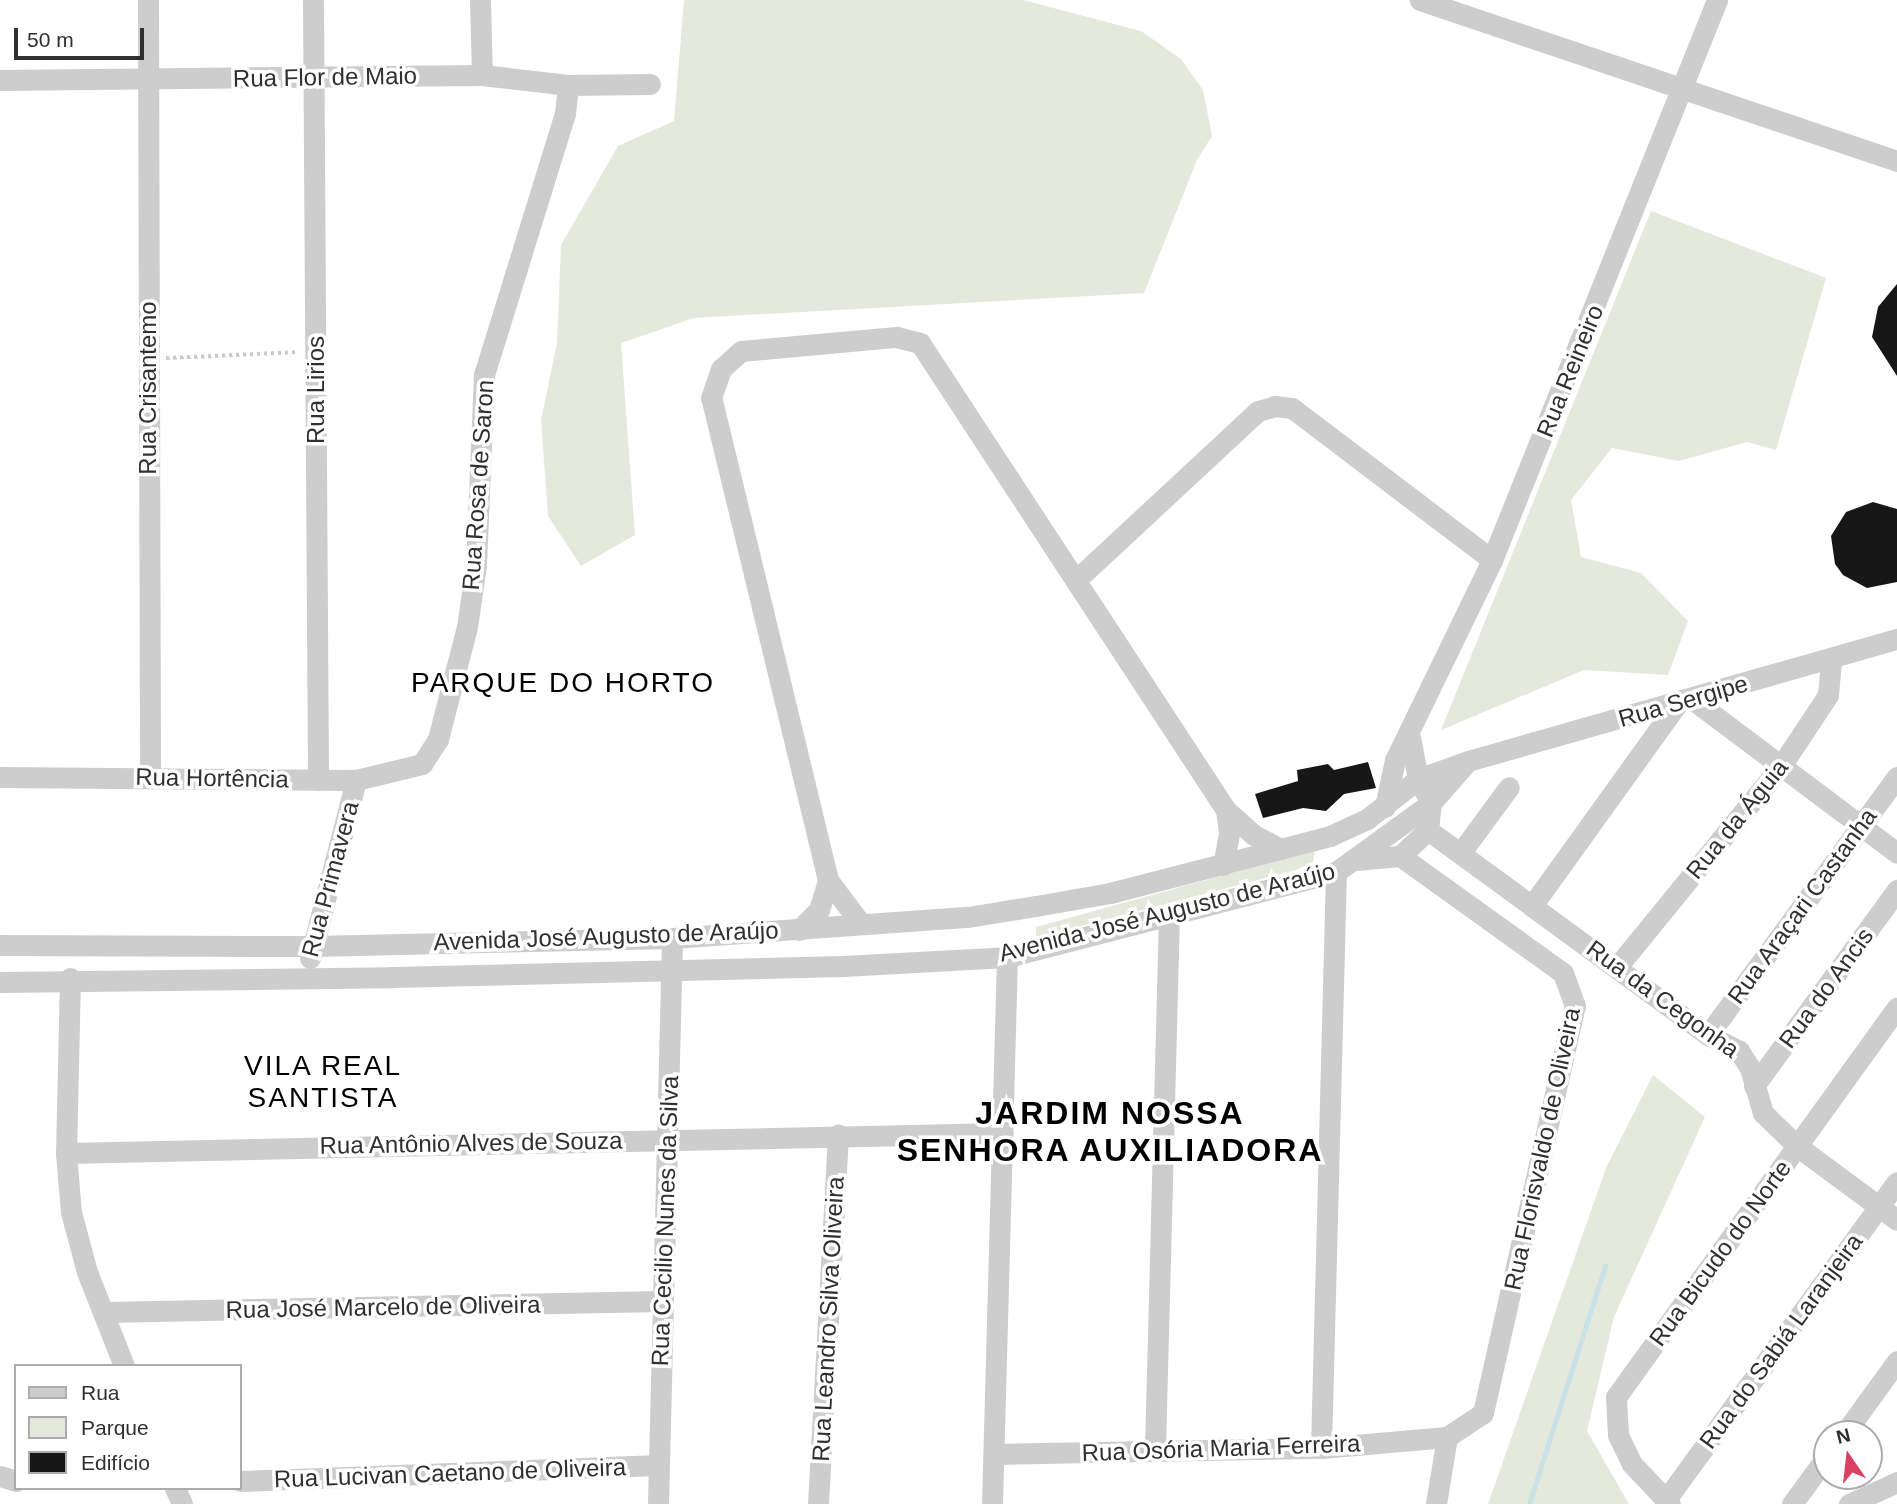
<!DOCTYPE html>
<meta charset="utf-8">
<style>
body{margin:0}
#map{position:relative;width:1897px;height:1504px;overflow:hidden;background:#fff;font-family:Helvetica,sans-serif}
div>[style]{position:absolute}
.green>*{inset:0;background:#e5e9dc}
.stream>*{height:5px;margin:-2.5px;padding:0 2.5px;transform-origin:2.5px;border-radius:2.5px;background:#cae1e8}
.building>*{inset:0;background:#171717}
.path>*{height:3.5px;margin-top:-1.75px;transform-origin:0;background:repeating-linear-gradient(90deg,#cacaca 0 3.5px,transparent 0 7px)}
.minor>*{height:21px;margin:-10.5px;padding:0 10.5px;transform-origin:10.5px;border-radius:10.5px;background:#cdcdcd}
span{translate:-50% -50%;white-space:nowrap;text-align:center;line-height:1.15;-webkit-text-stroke:7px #fff;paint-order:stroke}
.street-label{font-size:24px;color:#303030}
.quarter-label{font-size:28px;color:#000;letter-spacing:2px}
.district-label{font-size:32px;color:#000;font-weight:700;letter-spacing:2px}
.legend{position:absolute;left:14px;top:1364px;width:228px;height:126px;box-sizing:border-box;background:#fff;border:2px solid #acacac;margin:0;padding:9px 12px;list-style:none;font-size:21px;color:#303030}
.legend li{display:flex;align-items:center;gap:14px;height:35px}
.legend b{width:35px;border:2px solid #acacac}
.north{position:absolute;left:1813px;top:1420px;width:70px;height:70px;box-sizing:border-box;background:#fff;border:2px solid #acacac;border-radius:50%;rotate:346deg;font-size:19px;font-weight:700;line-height:28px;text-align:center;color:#303030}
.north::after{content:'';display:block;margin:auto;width:24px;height:32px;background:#d94062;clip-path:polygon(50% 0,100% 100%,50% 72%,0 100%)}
.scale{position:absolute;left:14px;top:28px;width:130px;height:32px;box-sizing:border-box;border:4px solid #303030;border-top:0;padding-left:9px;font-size:21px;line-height:24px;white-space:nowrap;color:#303030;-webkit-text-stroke:5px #fff;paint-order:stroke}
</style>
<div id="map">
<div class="green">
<div style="clip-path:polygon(684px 0,1023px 0,1141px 31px,1181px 59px,1203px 90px,1212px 136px,1197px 160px,1144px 293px,694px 318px,621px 343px,635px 535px,581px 566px,548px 516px,541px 420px,557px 343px,561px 245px,618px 146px,674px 121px)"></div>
<div style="clip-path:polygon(1651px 211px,1826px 278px,1776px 450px,1747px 442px,1679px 461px,1612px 448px,1571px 500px,1581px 557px,1641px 573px,1688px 621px,1668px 675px,1584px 670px,1441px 730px)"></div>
<div style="clip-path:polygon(1315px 850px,1313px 862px,1296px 870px,1036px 938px,1036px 927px)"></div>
<div style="clip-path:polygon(1653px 1075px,1705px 1117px,1614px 1317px,1587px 1431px,1629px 1504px,1488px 1504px,1606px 1168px)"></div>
</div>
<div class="stream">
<div style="left:1529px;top:1504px;width:250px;rotate:-72.3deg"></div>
</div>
<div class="building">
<div style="clip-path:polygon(1897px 284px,1897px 376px,1872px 337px,1878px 307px)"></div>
<div style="clip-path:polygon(1873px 502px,1897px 509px,1897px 582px,1867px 588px,1843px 575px,1835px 564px,1831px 536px,1846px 512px)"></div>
<div style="clip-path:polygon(1368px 762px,1376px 788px,1344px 794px,1326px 811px,1303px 808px,1263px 818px,1255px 794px,1298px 781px,1297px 770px,1328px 764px,1334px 770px)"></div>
</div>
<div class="path">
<div style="left:166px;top:358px;width:133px;rotate:-2.6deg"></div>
</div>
<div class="minor">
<div style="left:148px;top:0;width:777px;rotate:89.85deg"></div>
<div style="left:313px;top:0;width:780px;rotate:89.63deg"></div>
<div style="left:480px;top:0;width:75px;rotate:88.5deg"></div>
<div style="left:1420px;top:0;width:503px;rotate:18.65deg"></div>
<div style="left:0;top:80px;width:482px;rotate:-0.6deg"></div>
<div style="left:482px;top:75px;width:87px;rotate:6.6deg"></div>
<div style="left:568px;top:85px;width:82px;rotate:-0.7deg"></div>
<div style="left:1076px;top:580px;width:248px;rotate:-42.9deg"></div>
<div style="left:1258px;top:411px;width:18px;rotate:-16deg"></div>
<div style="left:1275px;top:406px;width:17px;rotate:7deg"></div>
<div style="left:1292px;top:408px;width:251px;rotate:37.2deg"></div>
<div style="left:1692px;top:699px;width:256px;rotate:36.9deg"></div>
<div style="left:0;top:777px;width:356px;rotate:0.5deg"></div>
<div style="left:356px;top:780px;width:68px;rotate:-13.6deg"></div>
<div style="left:422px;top:764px;width:30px;rotate:-57deg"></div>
<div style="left:438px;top:739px;width:116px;rotate:-75.5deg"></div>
<div style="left:467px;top:627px;width:63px;rotate:-81.7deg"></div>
<div style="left:476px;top:565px;width:190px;rotate:-87.6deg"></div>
<div style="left:484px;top:375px;width:273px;rotate:-72.8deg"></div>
<div style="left:565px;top:114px;width:29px;rotate:-84deg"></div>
<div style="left:1385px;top:807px;width:48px;rotate:-78deg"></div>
<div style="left:1395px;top:760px;width:222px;rotate:-64.1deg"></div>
<div style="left:1492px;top:560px;width:604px;rotate:-68.11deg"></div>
<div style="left:1428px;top:830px;width:347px;rotate:36.2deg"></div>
<div style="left:1708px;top:1035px;width:35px;rotate:27deg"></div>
<div style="left:1739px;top:1051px;width:20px;rotate:57deg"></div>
<div style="left:1750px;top:1068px;width:47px;rotate:73.9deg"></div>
<div style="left:1763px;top:1113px;width:47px;rotate:44.1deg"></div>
<div style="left:1797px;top:1146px;width:124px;rotate:36.5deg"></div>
<div style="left:1462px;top:851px;width:79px;rotate:-53.7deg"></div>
<div style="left:1356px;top:860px;width:44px;rotate:-5.2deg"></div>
<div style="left:1400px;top:856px;width:38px;rotate:-43deg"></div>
<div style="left:1428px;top:830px;width:27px;rotate:-84deg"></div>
<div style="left:1431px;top:803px;width:27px;rotate:-118deg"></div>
<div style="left:1418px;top:779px;width:43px;rotate:-100.8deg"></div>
<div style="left:1223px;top:865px;width:33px;rotate:-79deg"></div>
<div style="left:1229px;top:833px;width:23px;rotate:-97deg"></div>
<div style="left:1534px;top:903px;width:245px;rotate:-54.3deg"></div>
<div style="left:861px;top:924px;width:55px;rotate:-126.9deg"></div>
<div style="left:828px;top:880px;width:496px;rotate:-103.6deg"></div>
<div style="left:711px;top:398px;width:31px;rotate:-71deg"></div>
<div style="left:721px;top:369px;width:27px;rotate:-42deg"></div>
<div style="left:741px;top:351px;width:156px;rotate:-5.2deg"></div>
<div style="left:896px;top:337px;width:25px;rotate:14deg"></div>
<div style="left:920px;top:343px;width:558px;rotate:56.77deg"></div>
<div style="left:1226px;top:810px;width:38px;rotate:42deg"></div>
<div style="left:1254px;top:835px;width:30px;rotate:28deg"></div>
<div style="left:799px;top:930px;width:28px;rotate:-45deg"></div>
<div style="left:819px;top:910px;width:31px;rotate:-73deg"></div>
<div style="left:0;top:945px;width:314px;rotate:0.2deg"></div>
<div style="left:314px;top:946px;width:358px;rotate:-1.3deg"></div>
<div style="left:672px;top:938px;width:297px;rotate:-4.1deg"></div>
<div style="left:968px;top:917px;width:69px;rotate:-9.2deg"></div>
<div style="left:1036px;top:906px;width:75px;rotate:-10deg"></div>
<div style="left:1110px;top:893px;width:227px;rotate:-14.5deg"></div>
<div style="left:1330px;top:836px;width:41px;rotate:-24.7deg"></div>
<div style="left:1367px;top:819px;width:65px;rotate:-38.1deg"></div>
<div style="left:1418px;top:779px;width:53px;rotate:-19.8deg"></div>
<div style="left:1468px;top:761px;width:446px;rotate:-15.9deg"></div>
<div style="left:310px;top:958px;width:184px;rotate:-75.5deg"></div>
<div style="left:1617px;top:967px;width:259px;rotate:-50.8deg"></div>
<div style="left:1781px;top:766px;width:85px;rotate:-56.5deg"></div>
<div style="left:1828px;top:695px;width:37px;rotate:-85deg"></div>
<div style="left:70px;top:978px;width:175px;rotate:91.3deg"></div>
<div style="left:66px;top:1153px;width:59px;rotate:85.2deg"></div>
<div style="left:71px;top:1212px;width:62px;rotate:75.1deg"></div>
<div style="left:87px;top:1272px;width:101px;rotate:68.5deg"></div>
<div style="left:0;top:982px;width:392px;rotate:-0.7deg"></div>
<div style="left:392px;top:977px;width:451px;rotate:-1.4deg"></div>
<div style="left:843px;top:966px;width:164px;rotate:-3.1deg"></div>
<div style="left:1007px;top:957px;width:340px;rotate:-14.5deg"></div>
<div style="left:1336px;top:872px;width:117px;rotate:-36deg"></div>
<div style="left:1431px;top:803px;width:53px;rotate:-48.8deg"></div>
<div style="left:1708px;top:1035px;width:320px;rotate:-53.8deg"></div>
<div style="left:1754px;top:1086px;width:243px;rotate:-53.9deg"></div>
<div style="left:66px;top:1153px;width:937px;rotate:-1.22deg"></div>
<div style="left:104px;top:1312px;width:557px;rotate:-1.13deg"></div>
<div style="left:1844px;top:1434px;width:90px;rotate:-54deg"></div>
<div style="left:1321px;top:1448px;width:576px;rotate:-88.51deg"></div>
<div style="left:1155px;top:1449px;width:533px;rotate:-88.5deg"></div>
<div style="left:995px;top:1454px;width:326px;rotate:-1.1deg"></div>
<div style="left:1321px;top:1448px;width:126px;rotate:-5deg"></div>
<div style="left:1447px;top:1437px;width:43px;rotate:-33.7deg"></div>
<div style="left:1483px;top:1413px;width:417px;rotate:-77.3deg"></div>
<div style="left:1575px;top:1006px;width:35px;rotate:-110deg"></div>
<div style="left:1563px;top:973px;width:201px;rotate:-144.3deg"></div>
<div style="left:0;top:1476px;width:17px;rotate:17deg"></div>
<div style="left:240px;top:1481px;width:419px;rotate:-2.2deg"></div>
<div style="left:175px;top:1488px;width:17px;rotate:66deg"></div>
<div style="left:1665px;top:1501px;width:394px;rotate:-54deg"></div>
<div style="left:658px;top:1504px;width:566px;rotate:-88.58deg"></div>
<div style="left:818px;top:1504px;width:370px;rotate:-86.9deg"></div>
<div style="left:992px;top:1504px;width:547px;rotate:-88.43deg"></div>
<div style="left:1436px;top:1504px;width:68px;rotate:-80.7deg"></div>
<div style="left:1670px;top:1504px;width:55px;rotate:-133.5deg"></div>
<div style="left:1632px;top:1464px;width:32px;rotate:-116deg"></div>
<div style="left:1618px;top:1435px;width:38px;rotate:-93deg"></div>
<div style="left:1616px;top:1397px;width:480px;rotate:-54.2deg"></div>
<div style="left:1792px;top:1504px;width:59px;rotate:-53.9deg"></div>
<div style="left:1849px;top:1504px;width:53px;rotate:-24.6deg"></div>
</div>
<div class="street-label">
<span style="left:325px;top:77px;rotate:-1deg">Rua Flor de Maio</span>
<span style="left:1570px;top:371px;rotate:-68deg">Rua Reineiro</span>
<span style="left:148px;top:388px;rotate:-90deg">Rua Crisantemo</span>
<span style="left:316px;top:390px;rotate:-90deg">Rua Lirios</span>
<span style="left:478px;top:485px;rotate:-86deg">Rua Rosa de Saron</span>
<span style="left:1683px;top:701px;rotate:-16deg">Rua Sergipe</span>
<span style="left:212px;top:778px;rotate:1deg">Rua Hortência</span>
<span style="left:1737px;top:819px;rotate:-51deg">Rua da Águia</span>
<span style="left:330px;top:879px;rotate:-75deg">Rua Primavera</span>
<span style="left:1802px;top:906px;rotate:-54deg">Rua Araçari Castanha</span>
<span style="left:1167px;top:912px;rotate:-14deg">Avenida José Augusto de Araújo</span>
<span style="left:606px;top:936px;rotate:-2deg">Avenida José Augusto de Araújo</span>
<span style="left:1826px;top:988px;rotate:-54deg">Rua do Ancis</span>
<span style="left:1663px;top:999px;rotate:36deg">Rua da Cegonha</span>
<span style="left:471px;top:1143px;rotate:-1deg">Rua Antônio Alves de Souza</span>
<span style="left:1542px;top:1149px;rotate:-78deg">Rua Florisvaldo de Oliveira</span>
<span style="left:665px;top:1221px;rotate:-88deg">Rua Cecilio Nunes da Silva</span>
<span style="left:1720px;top:1253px;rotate:-54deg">Rua Bicudo do Norte</span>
<span style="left:383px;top:1307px;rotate:-1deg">Rua José Marcelo de Oliveira</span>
<span style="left:828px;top:1319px;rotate:-87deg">Rua Leandro Silva Oliveira</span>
<span style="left:1781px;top:1341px;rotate:-54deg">Rua do Sabiá Laranjeira</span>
<span style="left:1221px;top:1448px;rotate:-2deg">Rua Osória Maria Ferreira</span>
<span style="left:450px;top:1473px;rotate:-2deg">Rua Lucivan Caetano de Oliveira</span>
</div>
<div class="quarter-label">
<span style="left:563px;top:683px">PARQUE DO HORTO</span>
<span style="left:323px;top:1082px">VILA REAL<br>SANTISTA</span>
</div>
<div class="district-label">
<span style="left:1110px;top:1132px">JARDIM NOSSA<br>SENHORA AUXILIADORA</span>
</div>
<ul class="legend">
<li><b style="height:9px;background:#cdcdcd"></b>Rua</li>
<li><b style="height:19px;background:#e5e9dc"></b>Parque</li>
<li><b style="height:19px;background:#171717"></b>Edifício</li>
</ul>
<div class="north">N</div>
<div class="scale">50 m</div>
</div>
